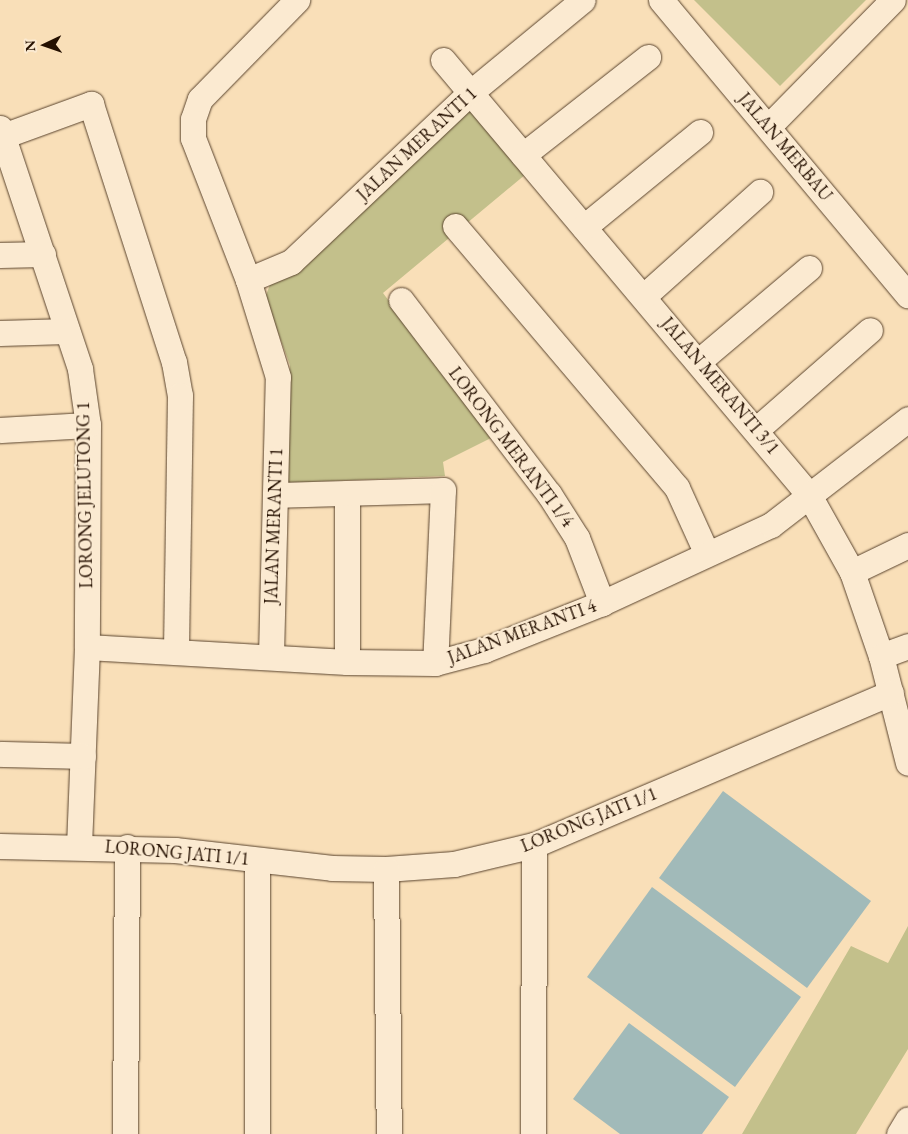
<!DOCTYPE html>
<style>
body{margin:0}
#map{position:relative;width:908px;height:1134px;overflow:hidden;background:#f9dfb8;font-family:"EB Garamond",serif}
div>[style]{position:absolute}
.green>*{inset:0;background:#c3c08b}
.water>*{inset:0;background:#a1bab9}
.roads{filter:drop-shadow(0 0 1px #5a442e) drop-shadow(0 0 1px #5a442e)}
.minor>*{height:25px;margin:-12.5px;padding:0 12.5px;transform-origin:12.5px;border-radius:12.5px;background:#fbead1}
span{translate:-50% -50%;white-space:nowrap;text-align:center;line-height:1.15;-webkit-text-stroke:4.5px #fbead1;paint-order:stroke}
.street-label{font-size:18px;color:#251000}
.north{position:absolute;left:20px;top:20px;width:50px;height:50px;-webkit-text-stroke:4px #fbead1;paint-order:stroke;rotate:267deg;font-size:14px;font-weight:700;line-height:20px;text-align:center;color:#251000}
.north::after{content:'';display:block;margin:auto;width:18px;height:22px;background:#251000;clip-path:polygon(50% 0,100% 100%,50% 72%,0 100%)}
</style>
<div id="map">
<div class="green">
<div style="clip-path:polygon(694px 0,866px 0,780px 86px)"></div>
<div style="clip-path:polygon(470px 106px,526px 174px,383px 293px,491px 438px,443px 462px,445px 476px,286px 483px,290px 365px,265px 298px,272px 279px)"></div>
<div style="clip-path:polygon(908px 926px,908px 1049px,856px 1134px,742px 1134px,851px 946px,888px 963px)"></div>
</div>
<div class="water">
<div style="clip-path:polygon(723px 791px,871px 901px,807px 988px,659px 878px)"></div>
<div style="clip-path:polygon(652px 887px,801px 997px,735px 1087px,587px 977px)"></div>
<div style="clip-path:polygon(629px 1023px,729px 1097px,702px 1134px,620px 1134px,573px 1099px)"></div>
</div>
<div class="roads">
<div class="minor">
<div style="left:661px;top:0;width:385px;rotate:50.1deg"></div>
<div style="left:443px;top:60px;width:568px;rotate:49.92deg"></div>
<div style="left:809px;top:495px;width:88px;rotate:60.8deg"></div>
<div style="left:852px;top:572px;width:89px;rotate:71deg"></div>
<div style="left:881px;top:656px;width:110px;rotate:75.8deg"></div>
<div style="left:768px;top:127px;width:178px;rotate:-45.5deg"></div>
<div style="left:0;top:128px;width:254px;rotate:71.6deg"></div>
<div style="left:80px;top:369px;width:57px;rotate:81.9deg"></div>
<div style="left:88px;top:425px;width:222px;rotate:90.3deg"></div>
<div style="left:87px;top:647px;width:199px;rotate:92.3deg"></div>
<div style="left:3px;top:136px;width:94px;rotate:-20deg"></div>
<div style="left:91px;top:104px;width:271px;rotate:72.2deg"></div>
<div style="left:174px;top:362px;width:34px;rotate:80deg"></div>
<div style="left:180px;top:395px;width:256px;rotate:90.9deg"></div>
<div style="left:523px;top:155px;width:159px;rotate:-38.1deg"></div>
<div style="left:455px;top:226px;width:343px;rotate:49.7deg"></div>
<div style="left:677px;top:488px;width:72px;rotate:65.6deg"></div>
<div style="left:584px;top:227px;width:150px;rotate:-39.3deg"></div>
<div style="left:0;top:255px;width:43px;rotate:-1.3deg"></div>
<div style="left:248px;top:280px;width:47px;rotate:-22.7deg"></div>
<div style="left:291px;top:262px;width:246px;rotate:-43.4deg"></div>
<div style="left:470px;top:93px;width:146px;rotate:-39.5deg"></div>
<div style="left:644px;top:296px;width:156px;rotate:-41.9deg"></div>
<div style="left:401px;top:300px;width:244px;rotate:52.7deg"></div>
<div style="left:549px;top:494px;width:52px;rotate:57.5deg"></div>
<div style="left:577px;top:538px;width:70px;rotate:69deg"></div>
<div style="left:0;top:333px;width:67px;rotate:-1.7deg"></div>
<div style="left:699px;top:361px;width:144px;rotate:-40.2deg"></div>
<div style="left:757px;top:429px;width:150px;rotate:-41.2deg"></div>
<div style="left:0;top:430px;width:88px;rotate:-3.3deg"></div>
<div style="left:347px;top:493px;width:169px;rotate:90deg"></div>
<div style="left:275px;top:495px;width:168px;rotate:-1.7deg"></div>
<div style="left:443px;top:490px;width:173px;rotate:92.6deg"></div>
<div style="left:852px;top:572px;width:62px;rotate:-25.7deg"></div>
<div style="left:87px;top:647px;width:260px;rotate:3.3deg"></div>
<div style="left:347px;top:662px;width:88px;rotate:0.7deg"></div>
<div style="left:435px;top:663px;width:51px;rotate:-14.9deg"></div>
<div style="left:484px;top:650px;width:127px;rotate:-21.7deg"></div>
<div style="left:602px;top:603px;width:186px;rotate:-24.8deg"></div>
<div style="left:771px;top:525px;width:173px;rotate:-37.7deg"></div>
<div style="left:271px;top:656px;width:279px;rotate:-88.6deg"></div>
<div style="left:278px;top:377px;width:102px;rotate:-107.2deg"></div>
<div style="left:248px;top:280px;width:152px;rotate:-111.2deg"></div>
<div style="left:193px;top:138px;width:19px;rotate:-90deg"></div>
<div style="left:193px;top:119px;width:21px;rotate:-71deg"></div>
<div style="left:200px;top:99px;width:139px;rotate:-45.6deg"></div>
<div style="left:881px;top:656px;width:29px;rotate:-20deg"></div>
<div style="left:0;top:754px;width:83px;rotate:1.4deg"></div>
<div style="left:0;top:846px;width:175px;rotate:1.3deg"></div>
<div style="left:175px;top:850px;width:158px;rotate:6.5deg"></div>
<div style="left:332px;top:868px;width:54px;rotate:1.1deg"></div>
<div style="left:386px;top:869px;width:68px;rotate:-4.2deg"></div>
<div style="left:454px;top:864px;width:82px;rotate:-13.4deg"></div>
<div style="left:534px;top:845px;width:388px;rotate:-23.1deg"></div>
<div style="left:386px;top:869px;width:265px;rotate:89.4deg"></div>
<div style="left:125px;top:1134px;width:287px;rotate:-89.6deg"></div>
<div style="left:257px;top:1134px;width:274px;rotate:-90deg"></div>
<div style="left:533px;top:1134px;width:289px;rotate:-89.8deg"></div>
<div style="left:899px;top:1134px;width:17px;rotate:-59deg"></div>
</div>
</div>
<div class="street-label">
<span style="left:417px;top:144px;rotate:-43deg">JALAN MERANTI 1</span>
<span style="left:785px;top:147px;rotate:50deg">JALAN MERBAU</span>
<span style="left:720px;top:386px;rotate:50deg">JALAN MERANTI 3/1</span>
<span style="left:511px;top:447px;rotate:53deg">LORONG MERANTI 1/4</span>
<span style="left:85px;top:495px;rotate:-91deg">LORONG JELUTONG 1</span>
<span style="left:274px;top:526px;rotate:-88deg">JALAN MERANTI 1</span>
<span style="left:522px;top:632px;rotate:-20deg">JALAN MERANTI 4</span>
<span style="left:589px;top:820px;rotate:-22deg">LORONG JATI 1/1</span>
<span style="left:177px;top:853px;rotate:5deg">LORONG JATI 1/1</span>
</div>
<div class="north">N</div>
</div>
